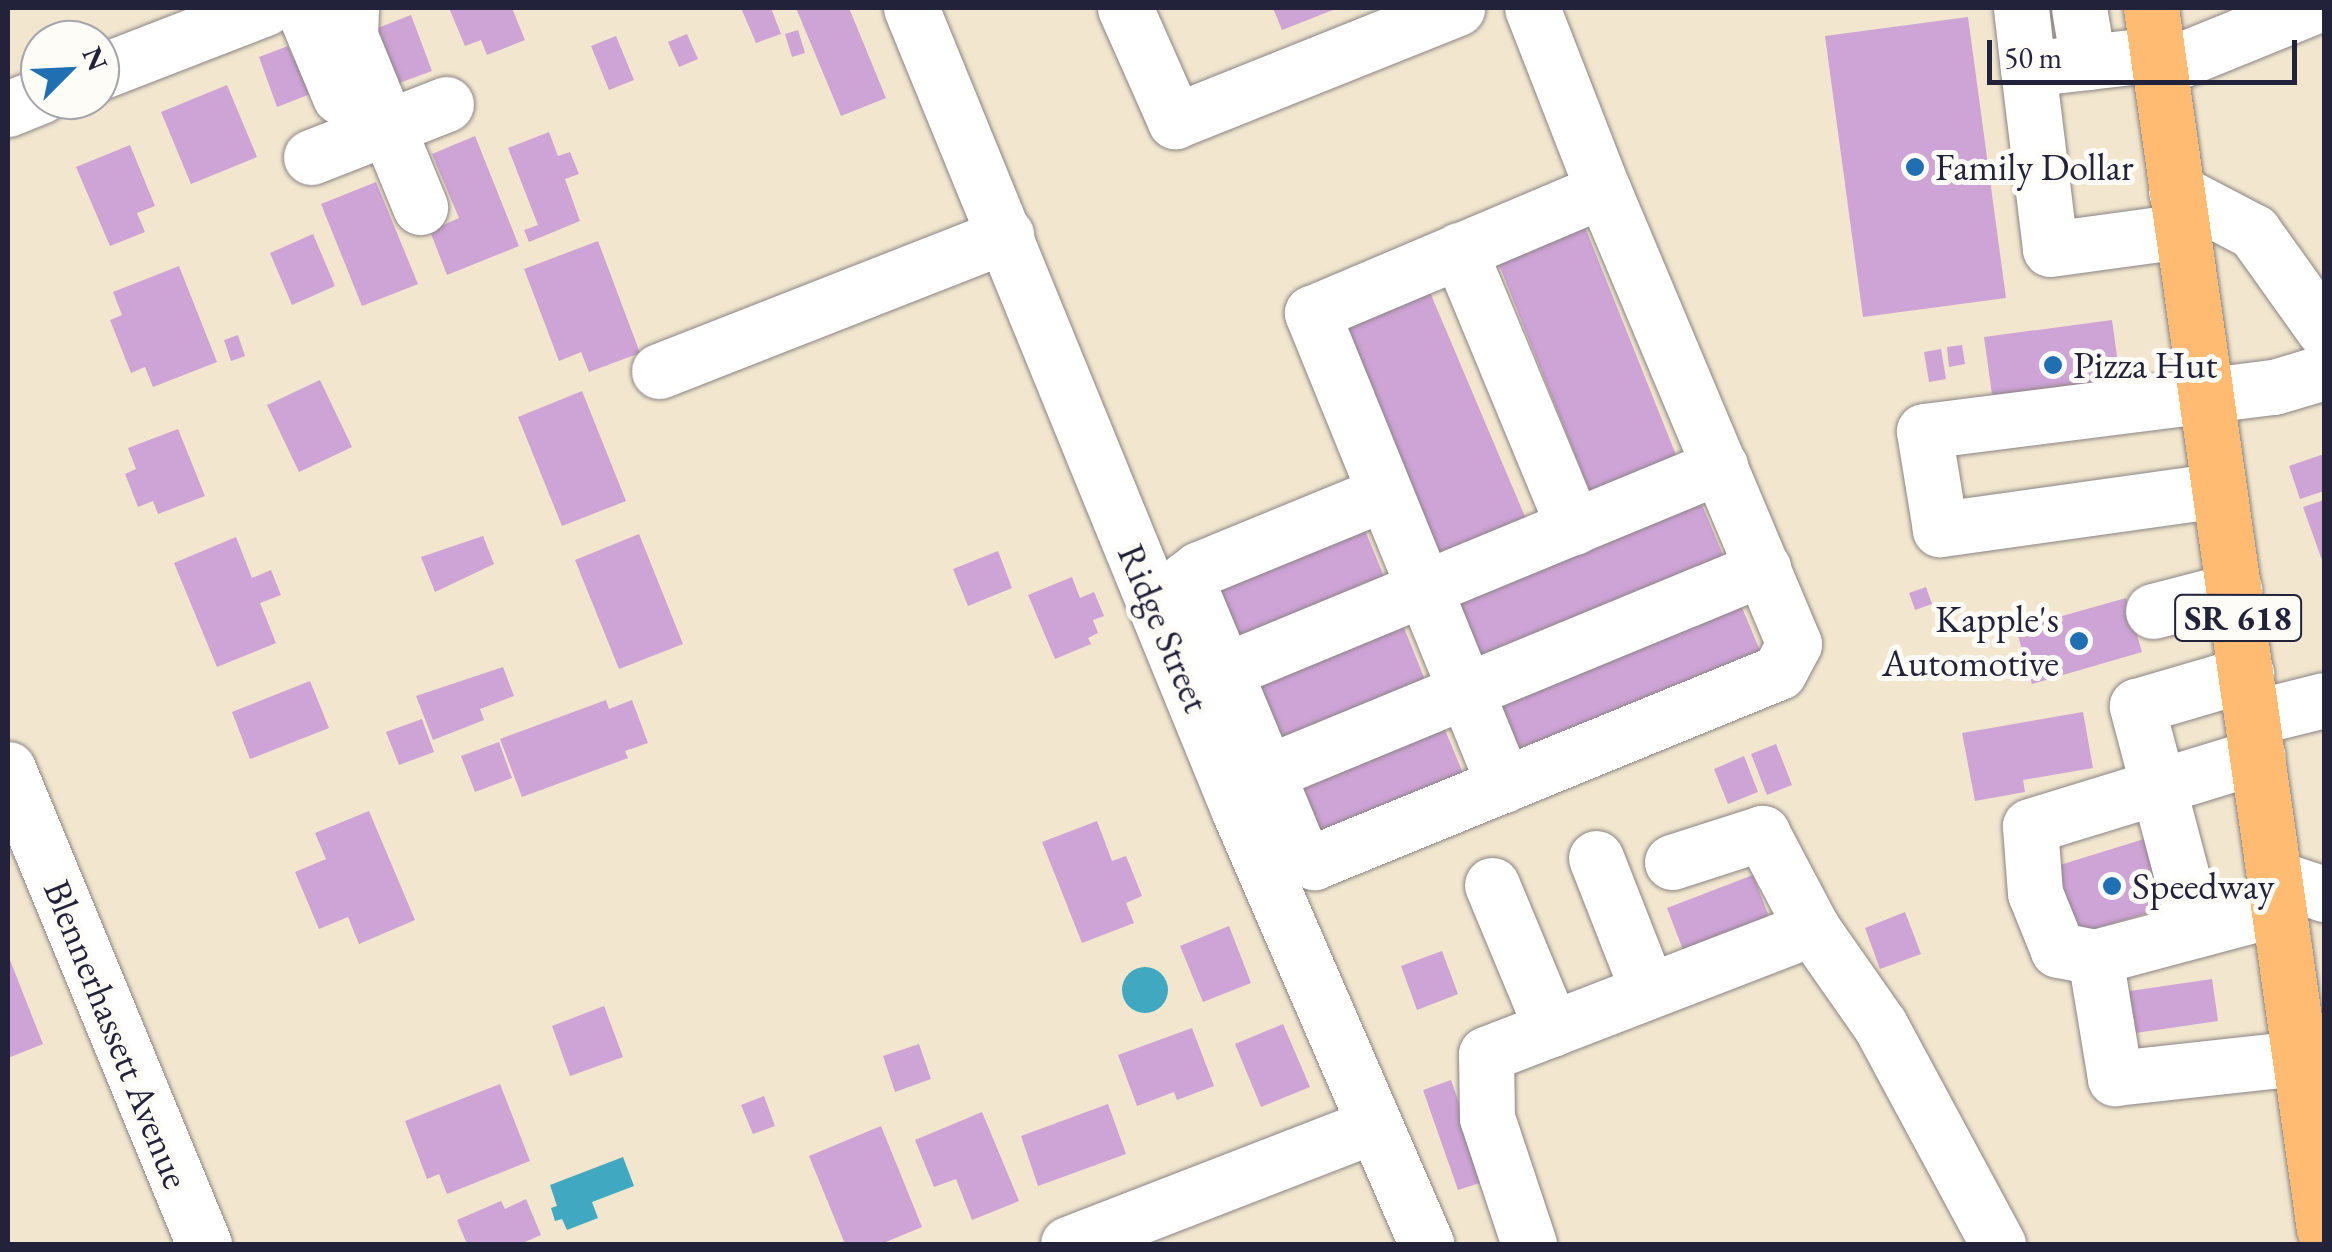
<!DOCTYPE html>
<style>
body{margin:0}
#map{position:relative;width:2332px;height:1252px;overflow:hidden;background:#f2e7ce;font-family:"EB Garamond",serif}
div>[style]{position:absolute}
.water>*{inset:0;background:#40a8c1}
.round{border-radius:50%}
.building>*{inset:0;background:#cea3d6}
.roads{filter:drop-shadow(0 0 2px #8a8484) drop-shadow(0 0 2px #8a8484)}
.minor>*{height:55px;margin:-27.5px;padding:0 27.5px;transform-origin:27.5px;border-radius:27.5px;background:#fff}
.major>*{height:55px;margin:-27.5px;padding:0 27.5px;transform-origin:27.5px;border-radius:27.5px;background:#ffbb71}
.dots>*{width:28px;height:28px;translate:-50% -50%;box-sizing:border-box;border:5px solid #fdfcf7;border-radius:50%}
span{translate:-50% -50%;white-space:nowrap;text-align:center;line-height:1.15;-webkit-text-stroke:10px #fdfcf7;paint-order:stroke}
.shield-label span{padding:2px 8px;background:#fdfcf7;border:2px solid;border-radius:8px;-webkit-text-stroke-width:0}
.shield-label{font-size:35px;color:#22223b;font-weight:700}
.poi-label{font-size:38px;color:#22223b}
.left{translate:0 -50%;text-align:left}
.right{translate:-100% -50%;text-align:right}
.street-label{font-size:38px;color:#22223b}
.frame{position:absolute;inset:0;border:10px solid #22223b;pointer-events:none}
.north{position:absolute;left:20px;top:20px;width:100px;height:100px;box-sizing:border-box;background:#fdfcf7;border:2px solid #a5a5ac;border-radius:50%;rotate:66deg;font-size:28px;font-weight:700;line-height:40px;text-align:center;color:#22223b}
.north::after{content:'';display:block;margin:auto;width:35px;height:45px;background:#1f6fb2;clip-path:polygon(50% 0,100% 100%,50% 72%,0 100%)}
.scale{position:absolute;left:1987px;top:40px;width:310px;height:45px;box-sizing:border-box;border:5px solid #22223b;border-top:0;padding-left:12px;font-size:30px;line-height:35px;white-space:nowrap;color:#22223b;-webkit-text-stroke:8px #fdfcf7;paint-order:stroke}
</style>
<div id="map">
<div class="water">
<div class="round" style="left:1122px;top:967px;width:46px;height:46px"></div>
<div style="clip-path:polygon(623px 1157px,634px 1186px,592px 1202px,598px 1218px,567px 1230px,562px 1219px,555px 1221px,551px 1208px,557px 1206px,550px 1185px)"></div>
</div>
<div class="building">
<div style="clip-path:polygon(449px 8px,512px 8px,525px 40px,487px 55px,481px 40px,465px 46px)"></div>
<div style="clip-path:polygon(741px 8px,771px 8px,781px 34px,756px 43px)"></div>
<div style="clip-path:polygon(796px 8px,849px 8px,886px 98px,841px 116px)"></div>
<div style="clip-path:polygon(1273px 8px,1338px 8px,1282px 30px)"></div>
<div style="clip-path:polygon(411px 15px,432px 71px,391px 86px,370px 31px)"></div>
<div style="clip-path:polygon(1968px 17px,2006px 298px,1863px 317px,1825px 36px)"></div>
<div style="clip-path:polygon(798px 30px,805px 53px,792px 57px,785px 34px)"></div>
<div style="clip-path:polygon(687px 34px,698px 59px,679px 67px,668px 42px)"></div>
<div style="clip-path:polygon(616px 36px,634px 80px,609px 90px,591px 46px)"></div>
<div style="clip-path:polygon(288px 46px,294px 60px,310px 54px,323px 89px,277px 107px,259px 57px)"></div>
<div style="clip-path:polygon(227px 85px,257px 157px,191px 184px,161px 112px)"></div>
<div style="clip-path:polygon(549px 132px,558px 156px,570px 152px,579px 174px,565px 179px,580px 221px,529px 242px,524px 230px,538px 225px,508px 148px)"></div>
<div style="clip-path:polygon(475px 136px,519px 246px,447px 275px,430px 231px,459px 218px,432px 154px)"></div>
<div style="clip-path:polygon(130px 145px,155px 206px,137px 213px,145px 232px,110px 246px,76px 167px)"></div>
<div style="clip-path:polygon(376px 182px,418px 284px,362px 306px,321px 204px)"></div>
<div style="clip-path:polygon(1585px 227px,1678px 460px,1591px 495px,1498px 262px)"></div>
<div style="clip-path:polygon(313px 234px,335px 286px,292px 305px,270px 253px)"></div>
<div style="clip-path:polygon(598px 241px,640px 353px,589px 372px,581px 352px,559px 361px,524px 269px)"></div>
<div style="clip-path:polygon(179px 266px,217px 362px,153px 387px,145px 367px,131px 373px,110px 320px,122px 315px,113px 292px)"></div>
<div style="clip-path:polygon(1429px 290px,1526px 519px,1437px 557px,1340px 328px)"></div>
<div style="clip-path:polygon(2112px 320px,2122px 392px,1994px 409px,1984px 337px)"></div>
<div style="clip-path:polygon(238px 335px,245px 356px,231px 361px,224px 340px)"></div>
<div style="clip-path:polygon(1962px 345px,1965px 364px,1949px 367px,1947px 347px)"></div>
<div style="clip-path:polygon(1941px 349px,1946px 379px,1929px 382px,1924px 352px)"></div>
<div style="clip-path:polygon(320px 380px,352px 447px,299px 472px,267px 405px)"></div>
<div style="clip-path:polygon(582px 391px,626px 501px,562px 526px,518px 417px)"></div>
<div style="clip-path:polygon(178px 429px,205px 496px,158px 514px,153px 501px,138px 507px,125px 474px,136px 469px,128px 448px)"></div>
<div style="clip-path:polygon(2324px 454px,2324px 491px,2300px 499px,2289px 466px)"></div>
<div style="clip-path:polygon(1700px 500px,1723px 555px,1480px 659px,1456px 604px)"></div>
<div style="clip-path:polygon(2324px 500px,2324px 566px,2303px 507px)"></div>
<div style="clip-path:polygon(1362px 523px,1385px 579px,1224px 644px,1201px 588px)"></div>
<div style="clip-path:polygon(639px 534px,683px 644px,619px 669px,575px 560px)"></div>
<div style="clip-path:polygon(483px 536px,494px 564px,435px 592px,421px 557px)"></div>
<div style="clip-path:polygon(236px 537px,252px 578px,271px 570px,281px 595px,260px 603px,276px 643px,217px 667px,174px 563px)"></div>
<div style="clip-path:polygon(998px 551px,1012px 588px,968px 606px,953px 569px)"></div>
<div style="clip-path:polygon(1072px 577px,1080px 598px,1094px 592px,1104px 616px,1093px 620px,1098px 633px,1088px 638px,1091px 644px,1055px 659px,1028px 595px)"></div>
<div style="clip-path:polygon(1926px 587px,1932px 604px,1915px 610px,1909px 593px)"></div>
<div style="clip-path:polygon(2126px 598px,2142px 652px,2032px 684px,2016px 629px)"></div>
<div style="clip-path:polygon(1740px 603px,1764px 660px,1521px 761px,1498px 705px)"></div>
<div style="clip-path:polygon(1403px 625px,1425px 680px,1267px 745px,1245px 690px)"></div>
<div style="clip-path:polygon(503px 667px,514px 696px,480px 709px,484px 720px,433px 740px,416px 696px)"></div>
<div style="clip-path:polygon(310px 681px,329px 728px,250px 759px,232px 712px)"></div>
<div style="clip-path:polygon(606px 700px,609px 709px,632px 700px,648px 743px,625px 751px,628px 758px,522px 797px,500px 739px)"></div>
<div style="clip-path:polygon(2083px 712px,2093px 768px,2023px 780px,2025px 792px,1975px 801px,1962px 733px)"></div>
<div style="clip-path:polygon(422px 719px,434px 752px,399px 765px,386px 732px)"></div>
<div style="clip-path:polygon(1443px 725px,1467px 783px,1310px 848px,1286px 792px)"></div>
<div style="clip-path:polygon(499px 742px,512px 778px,475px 792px,461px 756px)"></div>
<div style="clip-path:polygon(1776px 744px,1792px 785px,1767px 795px,1751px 754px)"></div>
<div style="clip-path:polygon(1744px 756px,1758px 792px,1728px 804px,1714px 769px)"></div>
<div style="clip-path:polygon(369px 811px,415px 920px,359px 944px,348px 917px,319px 929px,295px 872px,326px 859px,315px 833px)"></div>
<div style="clip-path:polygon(1097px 821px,1112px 861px,1126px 856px,1142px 896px,1126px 903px,1134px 923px,1082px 943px,1042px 842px)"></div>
<div style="clip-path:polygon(2157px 835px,2178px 904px,2068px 937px,2047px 869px)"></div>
<div style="clip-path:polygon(1753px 875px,1771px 922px,1685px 955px,1667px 908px)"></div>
<div style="clip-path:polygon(1905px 912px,1921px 954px,1880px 969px,1865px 928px)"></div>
<div style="clip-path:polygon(1229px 926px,1251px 983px,1203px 1002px,1180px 946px)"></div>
<div style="clip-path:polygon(1442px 951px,1458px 994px,1417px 1010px,1401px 966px)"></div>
<div style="clip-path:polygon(8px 955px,43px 1044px,8px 1058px)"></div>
<div style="clip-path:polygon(2212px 979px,2218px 1021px,2129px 1034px,2123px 992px)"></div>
<div style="clip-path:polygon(604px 1006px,623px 1057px,570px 1076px,552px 1026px)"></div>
<div style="clip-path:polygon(1283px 1024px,1310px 1087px,1261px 1107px,1235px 1044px)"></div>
<div style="clip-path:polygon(1192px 1028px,1214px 1086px,1177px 1100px,1174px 1092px,1137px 1106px,1118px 1055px)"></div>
<div style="clip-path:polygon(919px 1044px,931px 1079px,895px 1092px,883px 1056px)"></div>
<div style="clip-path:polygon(1451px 1080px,1486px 1181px,1458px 1190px,1423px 1090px)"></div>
<div style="clip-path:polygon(500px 1084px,530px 1161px,447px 1194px,439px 1174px,427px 1179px,405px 1121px)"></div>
<div style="clip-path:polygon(764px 1096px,775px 1126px,753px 1134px,741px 1105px)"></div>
<div style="clip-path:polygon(1108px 1104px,1126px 1154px,1038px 1186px,1021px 1136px)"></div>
<div style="clip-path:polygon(982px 1112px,1019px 1201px,972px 1220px,956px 1179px,934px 1187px,915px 1140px)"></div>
<div style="clip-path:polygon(881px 1126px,922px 1227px,881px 1244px,845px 1244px,809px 1156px)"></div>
<div style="clip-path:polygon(526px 1199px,541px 1235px,520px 1244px,467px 1244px,457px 1220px,501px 1201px,505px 1209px)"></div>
</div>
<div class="roads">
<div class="minor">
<div style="left:303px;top:8px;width:96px;rotate:67.4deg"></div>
<div style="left:351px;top:8px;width:28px;rotate:92deg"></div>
<div style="left:350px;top:36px;width:185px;rotate:67.7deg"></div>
<div style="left:911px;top:8px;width:867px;rotate:67.78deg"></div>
<div style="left:1239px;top:811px;width:472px;rotate:66.6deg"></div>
<div style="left:1125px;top:8px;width:124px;rotate:66.1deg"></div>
<div style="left:1175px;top:121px;width:304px;rotate:-21.8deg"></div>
<div style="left:2021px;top:8px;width:61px;rotate:83.5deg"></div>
<div style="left:2079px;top:8px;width:55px;rotate:80.5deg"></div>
<div style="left:2157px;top:54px;width:130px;rotate:173.4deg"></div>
<div style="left:2028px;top:69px;width:181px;rotate:83deg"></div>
<div style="left:2050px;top:249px;width:133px;rotate:-7.8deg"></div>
<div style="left:2159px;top:69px;width:162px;rotate:-22.1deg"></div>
<div style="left:100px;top:72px;width:177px;rotate:-21.2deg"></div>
<div style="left:8px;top:109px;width:35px;rotate:-22deg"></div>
<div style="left:311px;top:157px;width:145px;rotate:-21.4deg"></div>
<div style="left:2176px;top:191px;width:88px;rotate:27.7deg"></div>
<div style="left:2254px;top:232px;width:120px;rotate:54.5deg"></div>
<div style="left:1459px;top:250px;width:300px;rotate:67.5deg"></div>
<div style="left:659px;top:371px;width:373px;rotate:-21.4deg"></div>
<div style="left:2219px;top:490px;width:282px;rotate:172deg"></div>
<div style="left:1940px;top:529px;width:99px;rotate:-99.3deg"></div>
<div style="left:1924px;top:431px;width:353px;rotate:-7.2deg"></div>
<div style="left:2274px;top:387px;width:52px;rotate:-16.7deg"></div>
<div style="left:1382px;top:494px;width:198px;rotate:157.7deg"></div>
<div style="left:1199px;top:569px;width:16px;rotate:142deg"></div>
<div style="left:1186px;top:579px;width:297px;rotate:67.4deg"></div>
<div style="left:1300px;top:853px;width:17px;rotate:33deg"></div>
<div style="left:1314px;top:862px;width:502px;rotate:-22.23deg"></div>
<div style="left:1779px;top:672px;width:32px;rotate:-62deg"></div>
<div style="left:1794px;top:644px;width:493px;rotate:-112.8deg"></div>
<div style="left:1603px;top:190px;width:195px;rotate:-111.3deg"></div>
<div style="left:2153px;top:611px;width:84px;rotate:-14.5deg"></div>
<div style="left:1224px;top:671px;width:537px;rotate:-22.46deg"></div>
<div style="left:2252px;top:718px;width:74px;rotate:-14deg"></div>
<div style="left:8px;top:769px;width:514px;rotate:67.58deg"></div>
<div style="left:1266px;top:773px;width:538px;rotate:-22.41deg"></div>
<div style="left:1504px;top:785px;width:510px;rotate:-112.14deg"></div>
<div style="left:1312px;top:313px;width:316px;rotate:-22.9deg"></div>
<div style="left:1596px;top:858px;width:143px;rotate:68.6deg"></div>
<div style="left:1672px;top:862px;width:95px;rotate:-17.9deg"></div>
<div style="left:1762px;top:833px;width:107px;rotate:62.2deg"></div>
<div style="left:2275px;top:878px;width:52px;rotate:18.1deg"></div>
<div style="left:1492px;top:885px;width:156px;rotate:67.4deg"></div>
<div style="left:2279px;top:908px;width:190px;rotate:165.1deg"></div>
<div style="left:2095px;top:957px;width:123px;rotate:80.6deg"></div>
<div style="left:2115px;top:1078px;width:186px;rotate:-6.2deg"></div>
<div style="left:2196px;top:930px;width:232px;rotate:-104.8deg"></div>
<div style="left:2137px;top:706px;width:114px;rotate:-16.4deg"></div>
<div style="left:2095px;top:957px;width:38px;rotate:-169deg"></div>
<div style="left:2058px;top:950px;width:61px;rotate:-112deg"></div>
<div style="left:2035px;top:893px;width:67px;rotate:-94.3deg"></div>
<div style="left:2030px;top:826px;width:238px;rotate:-17.1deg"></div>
<div style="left:1068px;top:1244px;width:327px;rotate:-21.2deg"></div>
<div style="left:1529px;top:1244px;width:133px;rotate:-108.4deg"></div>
<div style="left:1487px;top:1118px;width:64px;rotate:-90.9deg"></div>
<div style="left:1486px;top:1054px;width:350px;rotate:-21.1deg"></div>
<div style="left:1812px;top:928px;width:118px;rotate:55deg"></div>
<div style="left:1880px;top:1025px;width:249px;rotate:61.7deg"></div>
</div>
<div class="major">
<div style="left:2151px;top:8px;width:1233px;rotate:81.94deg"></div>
</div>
</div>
<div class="dots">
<div style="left:1915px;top:167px;background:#1f6fb2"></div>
<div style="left:2053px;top:365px;background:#1f6fb2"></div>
<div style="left:2079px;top:641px;background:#1f6fb2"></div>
<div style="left:2112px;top:886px;background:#1f6fb2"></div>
</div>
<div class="shield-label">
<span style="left:2238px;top:618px">SR 618</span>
</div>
<div class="poi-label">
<span class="left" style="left:1935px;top:167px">Family Dollar</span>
<span class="left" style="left:2073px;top:365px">Pizza Hut</span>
<span class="right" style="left:2059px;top:641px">Kapple's<br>Automotive</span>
<span class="left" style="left:2132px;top:886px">Speedway</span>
</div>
<div class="street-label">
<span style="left:1164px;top:628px;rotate:67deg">Ridge Street</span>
<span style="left:117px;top:1034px;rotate:68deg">Blennerhassett Avenue</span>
</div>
<div class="frame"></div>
<div class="north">N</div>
<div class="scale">50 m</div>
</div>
